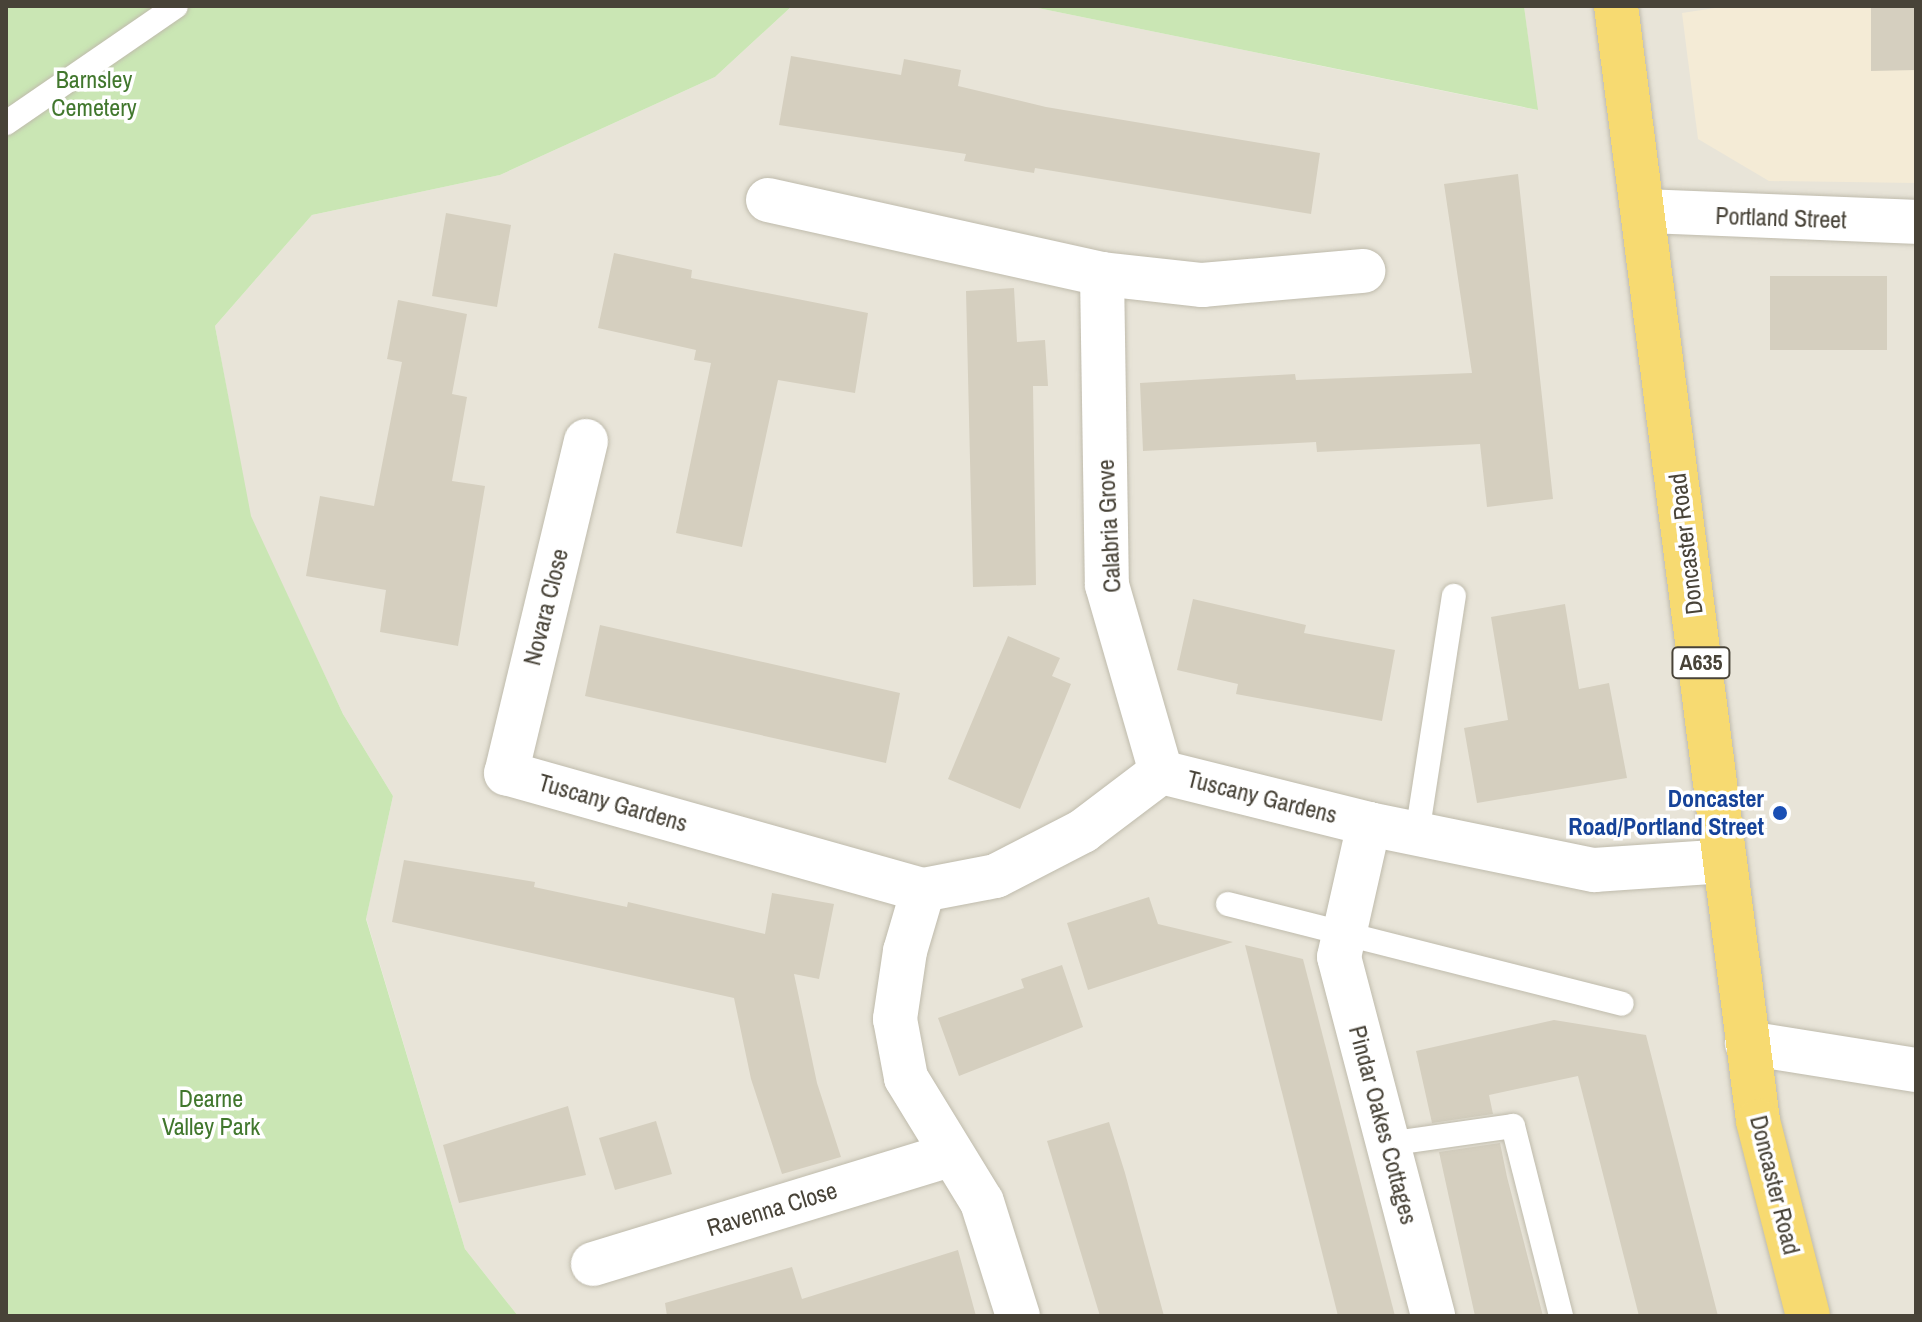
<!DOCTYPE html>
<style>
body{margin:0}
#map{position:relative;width:1922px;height:1322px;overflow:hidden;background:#f4f2ea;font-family:"Archivo Narrow",sans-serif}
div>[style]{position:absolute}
.residential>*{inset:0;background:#e8e4d8}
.commercial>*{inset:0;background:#f4ebd6}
.green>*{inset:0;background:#cae6b4}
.building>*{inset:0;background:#d5cfbf}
.roads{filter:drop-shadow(0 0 2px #bfbbac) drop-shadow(0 0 2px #bfbbac)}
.lane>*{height:24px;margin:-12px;padding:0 12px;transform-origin:12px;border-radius:12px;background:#fff}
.street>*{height:44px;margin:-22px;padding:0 22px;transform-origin:22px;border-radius:22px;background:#fff}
.highway>*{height:44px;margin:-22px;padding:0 22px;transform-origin:22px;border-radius:22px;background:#f7da71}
.dots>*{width:22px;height:22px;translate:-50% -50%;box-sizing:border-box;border:4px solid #fff;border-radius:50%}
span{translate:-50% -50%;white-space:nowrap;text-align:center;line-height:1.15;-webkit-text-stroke:7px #fff;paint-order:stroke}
.shield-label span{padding:2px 6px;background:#fff;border:2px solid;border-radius:6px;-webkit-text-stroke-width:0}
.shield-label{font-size:22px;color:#484338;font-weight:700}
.park-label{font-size:24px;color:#41772d}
.street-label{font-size:24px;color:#484338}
.transit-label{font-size:24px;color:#164399;font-weight:700}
.right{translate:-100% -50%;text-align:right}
.frame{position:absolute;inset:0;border:8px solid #484338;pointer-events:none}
</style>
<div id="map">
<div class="residential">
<div style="clip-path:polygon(792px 6px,1028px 6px,1537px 110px,1524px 6px,1916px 6px,1916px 1316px,518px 1316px,465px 1249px,366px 918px,393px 796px,343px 714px,250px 516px,215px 326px,312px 215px,500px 175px,715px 77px)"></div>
</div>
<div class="commercial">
<div style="clip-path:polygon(1728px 6px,1916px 6px,1916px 183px,1769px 181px,1698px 139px,1682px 13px)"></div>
</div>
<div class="green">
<div style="clip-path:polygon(6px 6px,792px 6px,715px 77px,500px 175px,312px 215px,215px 326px,251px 516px,343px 714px,393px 796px,366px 919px,465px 1249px,518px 1316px,6px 1316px)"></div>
<div style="clip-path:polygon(1028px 6px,1524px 6px,1538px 110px)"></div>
</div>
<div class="building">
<div style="clip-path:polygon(1871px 6px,1916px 6px,1916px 70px,1871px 71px)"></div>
<div style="clip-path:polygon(791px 56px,901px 75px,904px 59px,961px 70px,958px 86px,1046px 107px,1320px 153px,1311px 214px,1035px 168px,1034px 173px,964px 161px,966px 154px,779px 125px)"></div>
<div style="clip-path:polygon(1518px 174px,1553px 499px,1487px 507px,1480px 444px,1317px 452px,1316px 442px,1143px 451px,1140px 383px,1295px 374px,1296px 380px,1472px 373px,1444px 184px)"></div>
<div style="clip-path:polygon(446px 213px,511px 225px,497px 307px,432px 296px)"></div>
<div style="clip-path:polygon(614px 253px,692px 270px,691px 278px,868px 313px,855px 393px,778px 380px,742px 547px,676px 533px,711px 363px,694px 360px,696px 350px,598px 328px)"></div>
<div style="clip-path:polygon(1770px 276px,1887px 276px,1887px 350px,1770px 350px)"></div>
<div style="clip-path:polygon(1014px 288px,1017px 342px,1045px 340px,1048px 386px,1033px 386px,1036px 585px,973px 587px,966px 291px)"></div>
<div style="clip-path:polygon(398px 300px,467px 314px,452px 394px,467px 397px,452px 481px,485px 486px,458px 646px,380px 632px,386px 590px,306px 576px,320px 496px,374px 506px,402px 362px,387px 359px)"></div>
<div style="clip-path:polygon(1193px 599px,1306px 625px,1304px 633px,1395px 650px,1382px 721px,1236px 694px,1238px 684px,1177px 670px)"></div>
<div style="clip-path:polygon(1565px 604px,1579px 689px,1609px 683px,1627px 778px,1477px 803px,1464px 728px,1508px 720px,1491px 617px)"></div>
<div style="clip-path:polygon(600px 625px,900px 693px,886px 763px,585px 696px)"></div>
<div style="clip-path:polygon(1008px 636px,1060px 658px,1052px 676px,1071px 684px,1020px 809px,948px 779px)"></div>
<div style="clip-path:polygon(404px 860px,535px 882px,534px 887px,627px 907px,628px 902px,765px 934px,772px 893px,834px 904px,819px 979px,794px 974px,817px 1083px,841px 1157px,782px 1174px,751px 1079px,734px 998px,392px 922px)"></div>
<div style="clip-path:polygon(1149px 897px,1158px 924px,1233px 942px,1088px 990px,1067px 923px)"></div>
<div style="clip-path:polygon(1245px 945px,1303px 959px,1395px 1316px,1338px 1316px)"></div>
<div style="clip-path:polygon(1062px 965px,1083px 1027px,959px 1076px,938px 1018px,1024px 988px,1021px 979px)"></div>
<div style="clip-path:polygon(1554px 1020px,1646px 1035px,1718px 1316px,1639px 1316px,1578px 1076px,1489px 1095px,1493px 1114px,1432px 1123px,1416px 1051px)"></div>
<div style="clip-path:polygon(568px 1106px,586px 1175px,459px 1203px,443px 1145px)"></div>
<div style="clip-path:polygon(656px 1121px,672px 1174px,615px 1190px,599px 1138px)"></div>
<div style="clip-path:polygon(1109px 1122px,1125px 1173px,1164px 1316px,1100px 1316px,1047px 1141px)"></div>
<div style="clip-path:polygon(1500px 1143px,1507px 1177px,1543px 1316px,1475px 1316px,1439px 1152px)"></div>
<div style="clip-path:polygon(958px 1250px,976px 1316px,667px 1316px,665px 1303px,792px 1267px,802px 1299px)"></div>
</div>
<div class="roads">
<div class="lane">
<div style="left:6px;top:123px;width:206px;rotate:-34.5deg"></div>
<div style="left:1417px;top:834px;width:241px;rotate:-81.2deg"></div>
<div style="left:1228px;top:904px;width:406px;rotate:14.2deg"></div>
<div style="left:1388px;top:1144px;width:126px;rotate:-8.2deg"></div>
<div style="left:1513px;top:1126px;width:196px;rotate:75.8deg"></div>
</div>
<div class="street">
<div style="left:768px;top:200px;width:342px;rotate:12.5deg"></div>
<div style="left:1102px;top:274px;width:101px;rotate:6.3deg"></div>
<div style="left:1202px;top:285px;width:162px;rotate:-5deg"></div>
<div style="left:1646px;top:211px;width:270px;rotate:2.3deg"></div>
<div style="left:1102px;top:274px;width:311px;rotate:89.1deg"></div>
<div style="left:1107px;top:585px;width:195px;rotate:73.9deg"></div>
<div style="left:586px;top:441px;width:342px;rotate:103.5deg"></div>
<div style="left:506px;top:773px;width:433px;rotate:15.7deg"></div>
<div style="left:923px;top:890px;width:74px;rotate:-10.9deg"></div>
<div style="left:996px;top:876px;width:98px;rotate:-27.3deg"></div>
<div style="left:1083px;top:831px;width:98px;rotate:-37.1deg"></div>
<div style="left:1161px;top:772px;width:214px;rotate:14deg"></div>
<div style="left:1369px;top:824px;width:230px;rotate:11.6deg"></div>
<div style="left:1594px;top:870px;width:131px;rotate:-3.9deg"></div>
<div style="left:1369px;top:824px;width:136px;rotate:102.7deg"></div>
<div style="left:1339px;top:957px;width:371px;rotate:75.3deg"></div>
<div style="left:923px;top:890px;width:64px;rotate:106.4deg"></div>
<div style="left:905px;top:951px;width:69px;rotate:98.4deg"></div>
<div style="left:895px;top:1019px;width:60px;rotate:79.4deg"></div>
<div style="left:906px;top:1078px;width:145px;rotate:58.5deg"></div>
<div style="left:982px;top:1202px;width:120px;rotate:72.5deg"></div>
<div style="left:1747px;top:1043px;width:171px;rotate:9.1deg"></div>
<div style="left:593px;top:1264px;width:375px;rotate:-17deg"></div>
</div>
<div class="highway">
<div style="left:1616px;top:6px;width:1124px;rotate:82.74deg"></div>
<div style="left:1758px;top:1121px;width:201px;rotate:75.6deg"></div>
</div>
</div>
<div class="dots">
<div style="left:1780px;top:813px;background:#1a4fb4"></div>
</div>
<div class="shield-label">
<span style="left:1701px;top:663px">A635</span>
</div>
<div class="park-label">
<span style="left:94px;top:94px">Barnsley<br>Cemetery</span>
<span style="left:211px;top:1113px">Dearne<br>Valley Park</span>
</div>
<div class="street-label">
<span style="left:1781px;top:218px;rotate:2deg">Portland Street</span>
<span style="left:1109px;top:526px;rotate:-93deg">Calabria Grove</span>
<span style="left:1686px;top:544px;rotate:-97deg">Doncaster Road</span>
<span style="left:546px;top:607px;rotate:-76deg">Novara Close</span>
<span style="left:1262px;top:797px;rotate:14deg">Tuscany Gardens</span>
<span style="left:613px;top:803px;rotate:16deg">Tuscany Gardens</span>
<span style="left:1383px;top:1125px;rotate:75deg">Pindar Oakes Cottages</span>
<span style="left:1775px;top:1185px;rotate:76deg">Doncaster Road</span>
<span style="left:772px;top:1209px;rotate:-17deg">Ravenna Close</span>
</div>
<div class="transit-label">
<span class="right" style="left:1764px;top:813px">Doncaster<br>Road/Portland Street</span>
</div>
<div class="frame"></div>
</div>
